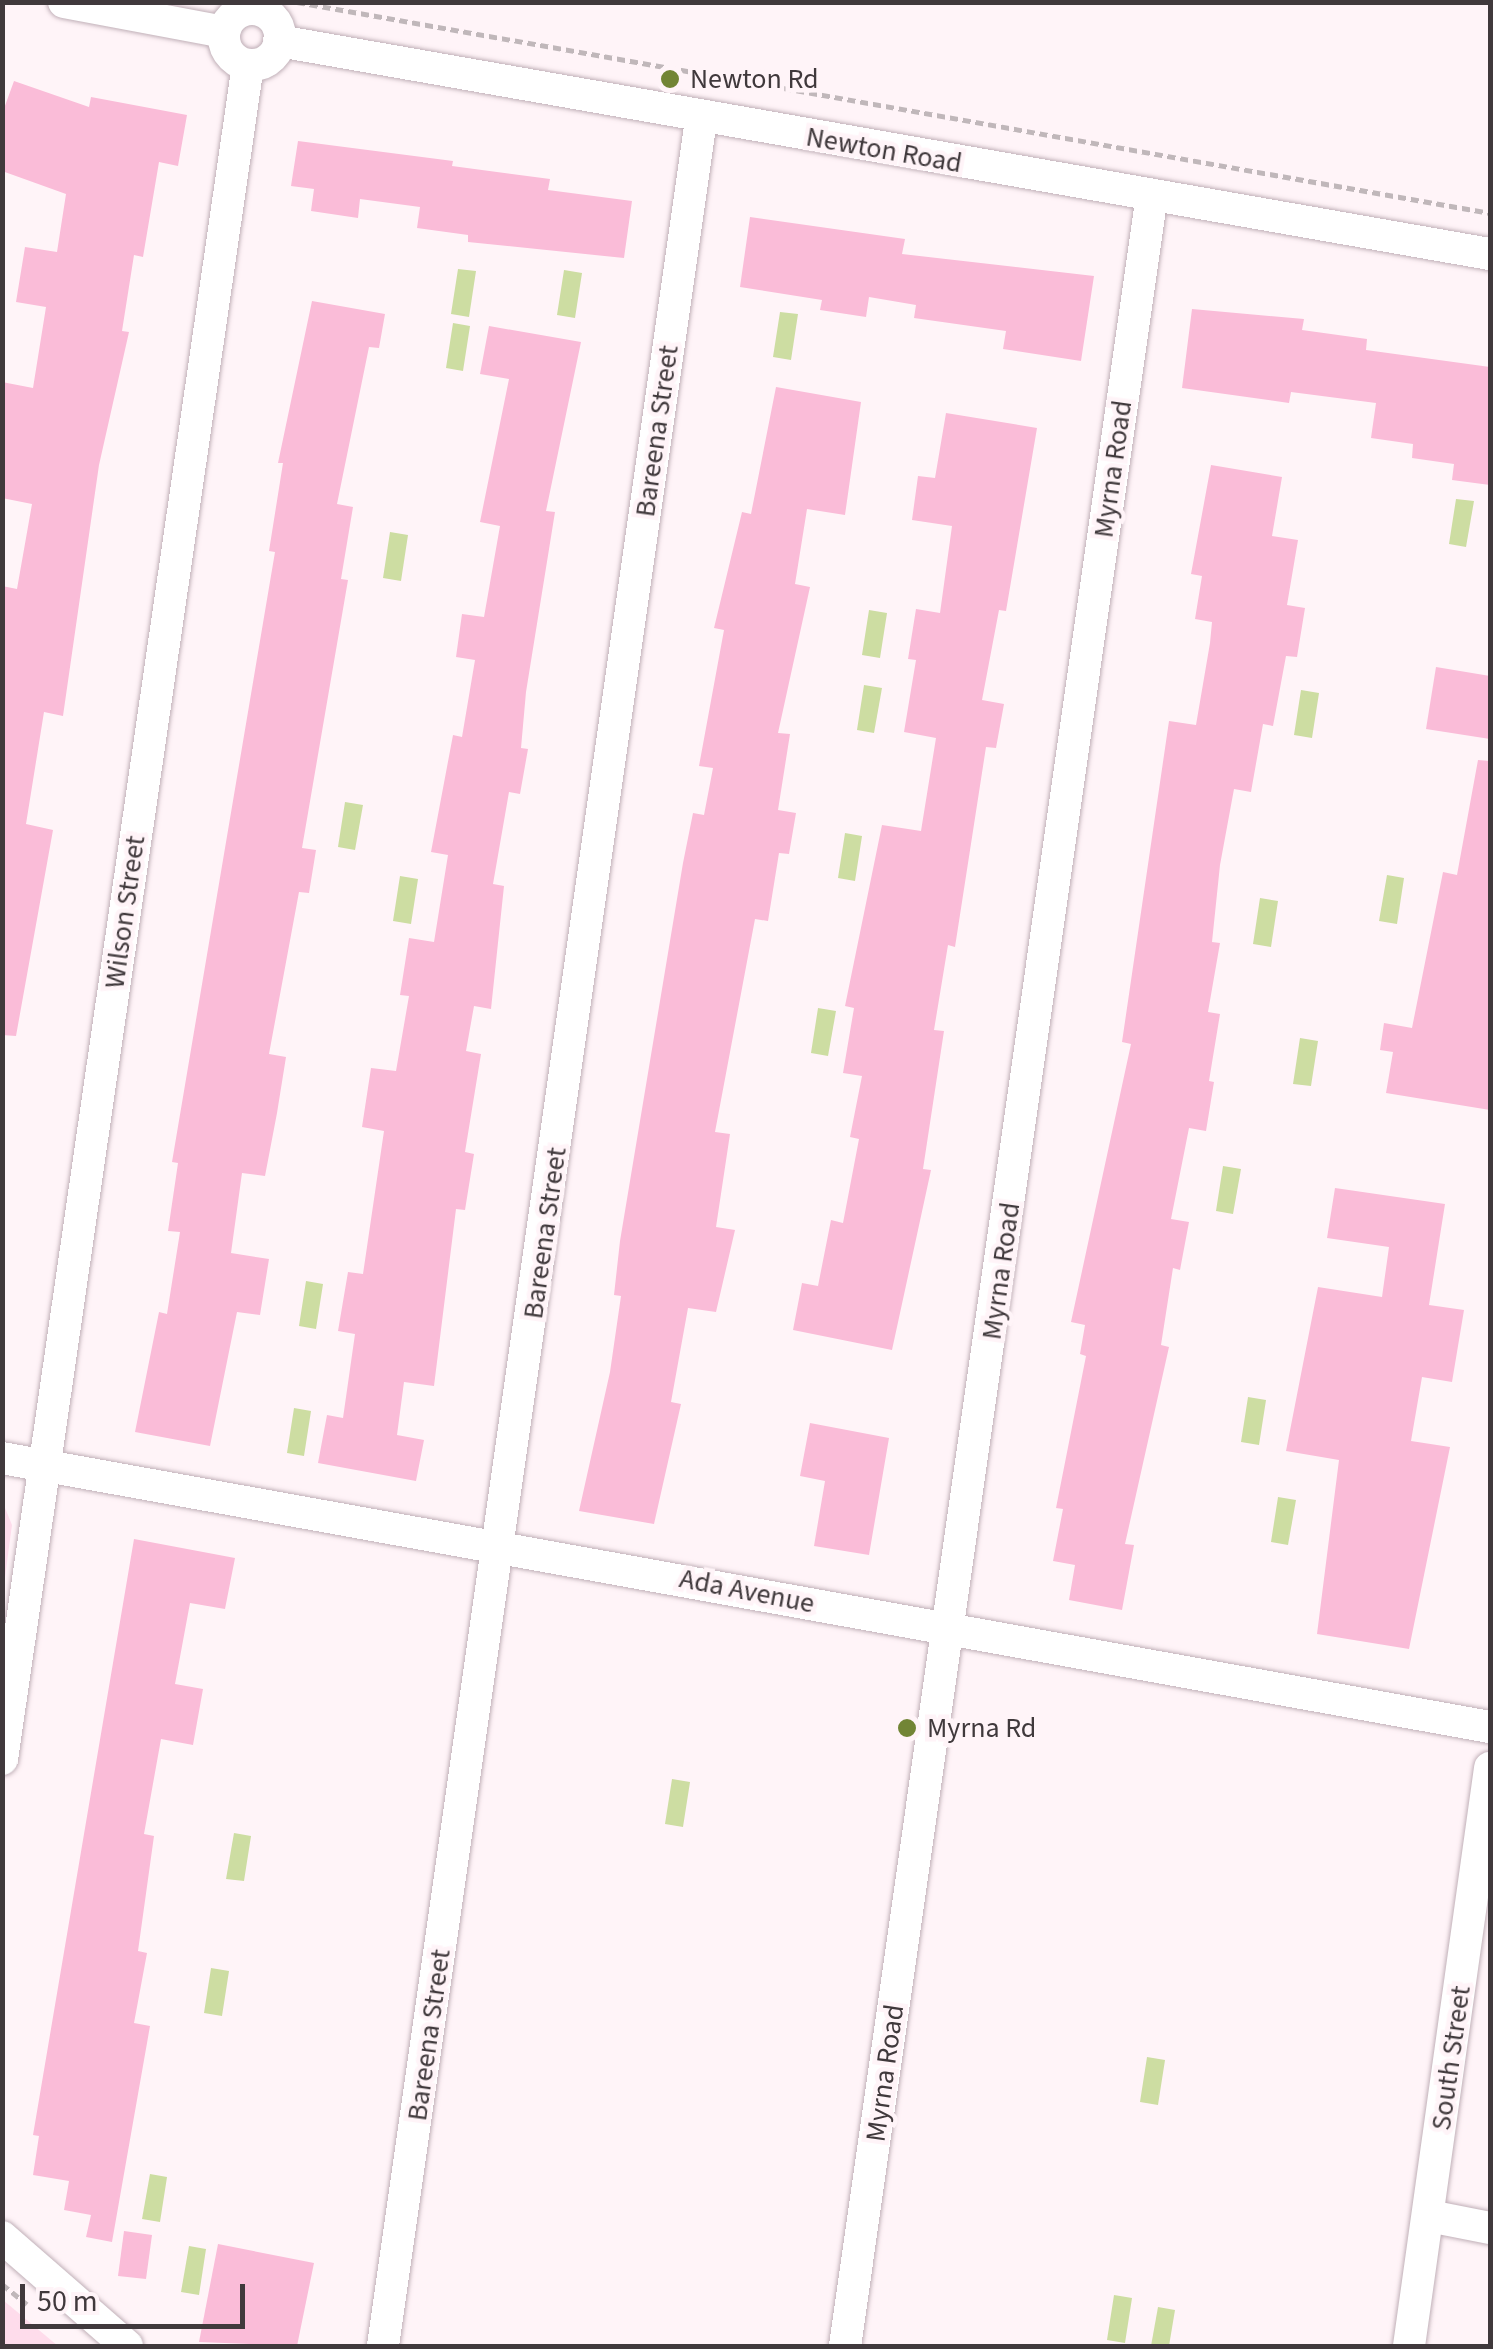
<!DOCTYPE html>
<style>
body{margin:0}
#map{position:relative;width:1493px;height:2349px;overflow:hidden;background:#fff4f8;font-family:"Source Sans 3",sans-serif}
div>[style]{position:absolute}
.green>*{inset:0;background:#fedceb}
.water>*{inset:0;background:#cddda2}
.building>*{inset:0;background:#fabcd8}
.path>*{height:5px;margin-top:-2.5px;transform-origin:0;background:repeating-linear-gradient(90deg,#c0b7ba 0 8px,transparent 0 13px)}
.roads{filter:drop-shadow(0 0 2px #c1b0b8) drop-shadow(0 0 2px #c1b0b8)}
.street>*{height:32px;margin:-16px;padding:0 16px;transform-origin:16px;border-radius:16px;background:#fff}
.street>.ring{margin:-16px;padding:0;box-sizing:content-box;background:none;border:32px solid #fff;border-radius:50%}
.dots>*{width:28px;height:28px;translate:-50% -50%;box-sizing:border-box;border:5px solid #fff4f8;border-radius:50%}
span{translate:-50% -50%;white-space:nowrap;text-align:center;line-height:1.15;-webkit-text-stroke:9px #fff4f8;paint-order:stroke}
.poi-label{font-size:28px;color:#40393c}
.left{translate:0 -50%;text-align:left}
.street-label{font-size:28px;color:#40393c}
.frame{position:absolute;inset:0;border:5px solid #40393c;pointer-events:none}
.scale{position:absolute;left:20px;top:2284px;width:225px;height:45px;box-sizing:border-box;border:5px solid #40393c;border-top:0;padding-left:12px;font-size:30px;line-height:35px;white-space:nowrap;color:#40393c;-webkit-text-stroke:8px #fff4f8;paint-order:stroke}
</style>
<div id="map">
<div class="green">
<div style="clip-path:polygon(3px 1503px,12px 1525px,3px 1592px)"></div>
<div style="clip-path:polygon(3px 2300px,58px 2346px,3px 2346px)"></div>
</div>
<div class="water">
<div style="clip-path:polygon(458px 269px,476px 271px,469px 317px,451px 314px)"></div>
<div style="clip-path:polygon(564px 270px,582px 273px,575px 318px,557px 315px)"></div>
<div style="clip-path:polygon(780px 312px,798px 314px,791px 360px,773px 357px)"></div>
<div style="clip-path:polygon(453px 323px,470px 326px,463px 371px,446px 368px)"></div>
<div style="clip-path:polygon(1456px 499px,1474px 501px,1466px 547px,1449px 544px)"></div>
<div style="clip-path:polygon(390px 532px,408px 535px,401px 581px,383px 578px)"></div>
<div style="clip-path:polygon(869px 610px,887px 613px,880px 658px,862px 655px)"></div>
<div style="clip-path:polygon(864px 685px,882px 688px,874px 733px,857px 730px)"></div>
<div style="clip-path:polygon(1301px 690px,1319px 693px,1312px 738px,1294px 735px)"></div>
<div style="clip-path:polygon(345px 802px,363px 805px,355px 850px,338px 847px)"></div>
<div style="clip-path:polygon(845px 833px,862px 836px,855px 881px,838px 878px)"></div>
<div style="clip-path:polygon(1387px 875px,1404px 878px,1397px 924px,1379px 921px)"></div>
<div style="clip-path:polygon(400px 876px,418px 879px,411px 924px,393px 921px)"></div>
<div style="clip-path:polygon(1260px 898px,1278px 901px,1271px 947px,1253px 944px)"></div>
<div style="clip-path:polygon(818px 1008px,836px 1011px,828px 1056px,811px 1053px)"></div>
<div style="clip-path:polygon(1300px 1038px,1318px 1041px,1311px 1086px,1293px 1084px)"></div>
<div style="clip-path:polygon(1223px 1166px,1241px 1169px,1233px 1214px,1216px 1211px)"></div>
<div style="clip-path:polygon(306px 1281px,323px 1284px,316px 1329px,299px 1326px)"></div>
<div style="clip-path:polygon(1248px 1397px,1266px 1400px,1259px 1445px,1241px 1442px)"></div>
<div style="clip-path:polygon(294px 1408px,311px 1411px,304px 1456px,287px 1453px)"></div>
<div style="clip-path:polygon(1278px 1497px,1296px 1500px,1288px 1545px,1271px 1542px)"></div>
<div style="clip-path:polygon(672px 1779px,690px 1782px,683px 1827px,665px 1824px)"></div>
<div style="clip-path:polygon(234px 1833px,251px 1836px,244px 1881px,226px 1879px)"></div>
<div style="clip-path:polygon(211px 1968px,229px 1971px,222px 2016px,204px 2013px)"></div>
<div style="clip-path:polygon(1147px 2057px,1165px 2060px,1158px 2105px,1140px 2102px)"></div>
<div style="clip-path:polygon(150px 2174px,167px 2177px,160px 2222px,142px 2219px)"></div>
<div style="clip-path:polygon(189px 2246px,206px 2249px,199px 2295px,181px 2292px)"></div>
<div style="clip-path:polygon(1114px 2295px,1132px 2298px,1125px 2343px,1107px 2340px)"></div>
<div style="clip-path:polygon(1158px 2307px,1175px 2310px,1169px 2346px,1151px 2346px)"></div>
</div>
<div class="building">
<div style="clip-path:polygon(14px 81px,89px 107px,91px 97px,187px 115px,178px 166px,159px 162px,143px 257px,134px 255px,122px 331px,129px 332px,99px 465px,63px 716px,44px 712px,26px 824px,53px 830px,16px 1036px,2px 1035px,2px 586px,17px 589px,32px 504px,2px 498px,2px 382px,33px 388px,46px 307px,16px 302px,25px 247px,57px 252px,66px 194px,2px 171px,2px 114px)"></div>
<div style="clip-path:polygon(298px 141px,453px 161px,452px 166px,550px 179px,548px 190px,632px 201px,624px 258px,468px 242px,468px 235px,417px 228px,420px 207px,360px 199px,358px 218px,311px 211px,314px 189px,291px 186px)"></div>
<div style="clip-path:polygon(750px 217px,905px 239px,902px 254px,1094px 276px,1081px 361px,1003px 349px,1006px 331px,914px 318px,916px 305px,869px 297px,866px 317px,820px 310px,822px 300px,740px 287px)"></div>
<div style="clip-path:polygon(312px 301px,385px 314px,379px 348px,369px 347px,337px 504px,353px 507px,341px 579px,348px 580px,302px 848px,316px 850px,309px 893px,299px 892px,269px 1054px,286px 1057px,277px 1113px,265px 1176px,242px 1173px,231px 1253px,269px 1259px,260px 1315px,237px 1312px,210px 1446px,135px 1432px,159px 1312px,167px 1314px,180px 1232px,168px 1231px,178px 1163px,172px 1162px,275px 552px,269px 551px,283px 463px,278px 463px)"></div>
<div style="clip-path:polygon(1192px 309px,1304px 319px,1302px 330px,1367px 339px,1366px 350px,1490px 367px,1490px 485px,1452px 480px,1454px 464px,1412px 458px,1413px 444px,1371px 438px,1376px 403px,1291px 392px,1289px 403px,1182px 388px)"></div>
<div style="clip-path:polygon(489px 326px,581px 342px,546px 511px,555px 512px,526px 692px,521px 748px,528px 749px,520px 794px,509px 792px,493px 884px,504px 886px,491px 1009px,474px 1006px,466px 1051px,481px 1054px,465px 1152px,474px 1154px,465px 1210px,456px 1209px,434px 1386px,404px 1382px,397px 1435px,424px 1440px,416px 1481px,318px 1463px,327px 1415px,343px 1418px,355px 1334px,338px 1331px,348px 1272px,363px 1274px,384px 1131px,362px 1127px,371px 1068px,396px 1071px,409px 996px,400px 995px,409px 938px,434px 942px,448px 855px,431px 852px,453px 735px,462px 737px,475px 660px,456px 657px,462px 614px,484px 617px,500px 526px,480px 522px,509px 379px,480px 374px)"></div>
<div style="clip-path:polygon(776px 387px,861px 402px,845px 515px,807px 509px,795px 584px,810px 587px,778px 733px,790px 734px,778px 810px,796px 813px,789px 854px,779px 853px,768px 921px,755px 919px,715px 1132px,730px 1134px,716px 1227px,735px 1230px,716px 1312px,688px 1308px,671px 1402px,681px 1404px,654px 1524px,579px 1511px,610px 1372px,621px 1296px,614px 1295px,620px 1241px,683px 863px,693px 813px,704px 815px,713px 768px,699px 766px,724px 630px,714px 628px,742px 512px,751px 514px)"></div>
<div style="clip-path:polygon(946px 413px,1037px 428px,1006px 611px,999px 610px,982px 700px,1004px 704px,996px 748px,986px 747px,955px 947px,948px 945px,934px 1030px,944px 1031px,923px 1169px,931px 1170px,892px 1350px,793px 1330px,802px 1283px,818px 1286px,831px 1220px,843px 1223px,859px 1139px,850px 1137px,862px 1076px,843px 1073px,854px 1008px,845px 1006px,882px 825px,921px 831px,936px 738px,904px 732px,916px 660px,908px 659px,916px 609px,940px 613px,952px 526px,912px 520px,918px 476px,935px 478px)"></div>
<div style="clip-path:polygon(1211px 465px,1282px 477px,1272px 536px,1298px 540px,1287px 605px,1305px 608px,1297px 657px,1286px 656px,1273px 726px,1263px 724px,1251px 792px,1234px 789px,1220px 865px,1212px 942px,1220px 943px,1208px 1012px,1220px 1014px,1209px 1081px,1214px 1082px,1206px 1131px,1189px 1128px,1171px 1219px,1189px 1222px,1180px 1270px,1173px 1268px,1161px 1345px,1169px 1347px,1125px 1544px,1134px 1545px,1122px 1610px,1069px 1600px,1075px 1565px,1053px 1561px,1063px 1509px,1056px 1508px,1086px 1356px,1080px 1354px,1085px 1325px,1071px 1322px,1131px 1044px,1122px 1042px,1169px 721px,1196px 725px,1210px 643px,1212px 622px,1195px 619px,1202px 576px,1191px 574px)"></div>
<div style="clip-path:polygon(1436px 667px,1490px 676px,1490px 739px,1426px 729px)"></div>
<div style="clip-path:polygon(1478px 760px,1490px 761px,1490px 1110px,1386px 1093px,1393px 1052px,1380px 1050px,1384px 1023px,1412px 1028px,1443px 872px,1457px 875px)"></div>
<div style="clip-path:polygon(1335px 1188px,1445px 1204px,1429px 1305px,1464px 1310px,1452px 1382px,1422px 1377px,1411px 1441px,1450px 1447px,1409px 1649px,1317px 1634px,1339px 1460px,1286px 1451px,1318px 1287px,1382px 1297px,1389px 1247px,1327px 1238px)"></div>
<div style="clip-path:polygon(810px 1423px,889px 1438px,869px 1555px,814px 1546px,825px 1481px,800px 1476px)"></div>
<div style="clip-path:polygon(134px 1539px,235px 1558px,225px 1609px,190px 1603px,175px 1684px,203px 1689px,193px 1745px,161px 1739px,144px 1834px,154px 1836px,138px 1951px,147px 1953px,134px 2023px,150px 2026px,112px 2242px,86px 2237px,91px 2215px,64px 2210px,69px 2181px,33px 2175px,39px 2136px,33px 2135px)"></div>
<div style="clip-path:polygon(124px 2231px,152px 2235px,146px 2279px,118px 2276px)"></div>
<div style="clip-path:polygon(218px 2244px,314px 2263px,297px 2346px,199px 2342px)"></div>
</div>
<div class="path">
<div style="left:297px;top:2px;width:1212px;rotate:10.03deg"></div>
<div style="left:2px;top:2284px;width:32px;rotate:39deg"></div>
</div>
<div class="roads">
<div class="street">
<div style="left:64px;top:2px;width:163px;rotate:10.6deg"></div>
<div class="ring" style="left:224px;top:9px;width:24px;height:24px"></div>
<div style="left:279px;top:41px;width:1230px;rotate:9.98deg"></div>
<div style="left:2px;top:1458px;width:1512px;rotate:10.25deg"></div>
<div style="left:2px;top:1759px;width:1712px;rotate:-81.74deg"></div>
<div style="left:1429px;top:2216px;width:62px;rotate:11.1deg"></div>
<div style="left:2px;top:2237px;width:166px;rotate:41.1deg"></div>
<div style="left:383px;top:2346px;width:2250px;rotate:-81.87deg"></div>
<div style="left:845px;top:2346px;width:2173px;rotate:-81.88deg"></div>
<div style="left:1409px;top:2346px;width:584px;rotate:-82.02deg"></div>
</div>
</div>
<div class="dots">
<div style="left:670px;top:79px;background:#728535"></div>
<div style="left:907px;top:1728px;background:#728535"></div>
</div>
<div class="poi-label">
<span class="left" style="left:690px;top:79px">Newton Rd</span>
<span class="left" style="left:927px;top:1728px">Myrna Rd</span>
</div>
<div class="street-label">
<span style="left:884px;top:150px;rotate:10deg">Newton Road</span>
<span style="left:657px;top:431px;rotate:-82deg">Bareena Street</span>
<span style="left:1113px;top:469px;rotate:-82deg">Myrna Road</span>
<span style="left:125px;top:912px;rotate:-82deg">Wilson Street</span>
<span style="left:545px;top:1233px;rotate:-82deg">Bareena Street</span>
<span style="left:1001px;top:1271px;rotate:-82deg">Myrna Road</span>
<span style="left:747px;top:1591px;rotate:11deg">Ada Avenue</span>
<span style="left:429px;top:2035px;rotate:-82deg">Bareena Street</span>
<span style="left:1451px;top:2058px;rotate:-82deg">South Street</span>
<span style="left:885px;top:2073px;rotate:-82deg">Myrna Road</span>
</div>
<div class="frame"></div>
<div class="scale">50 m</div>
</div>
